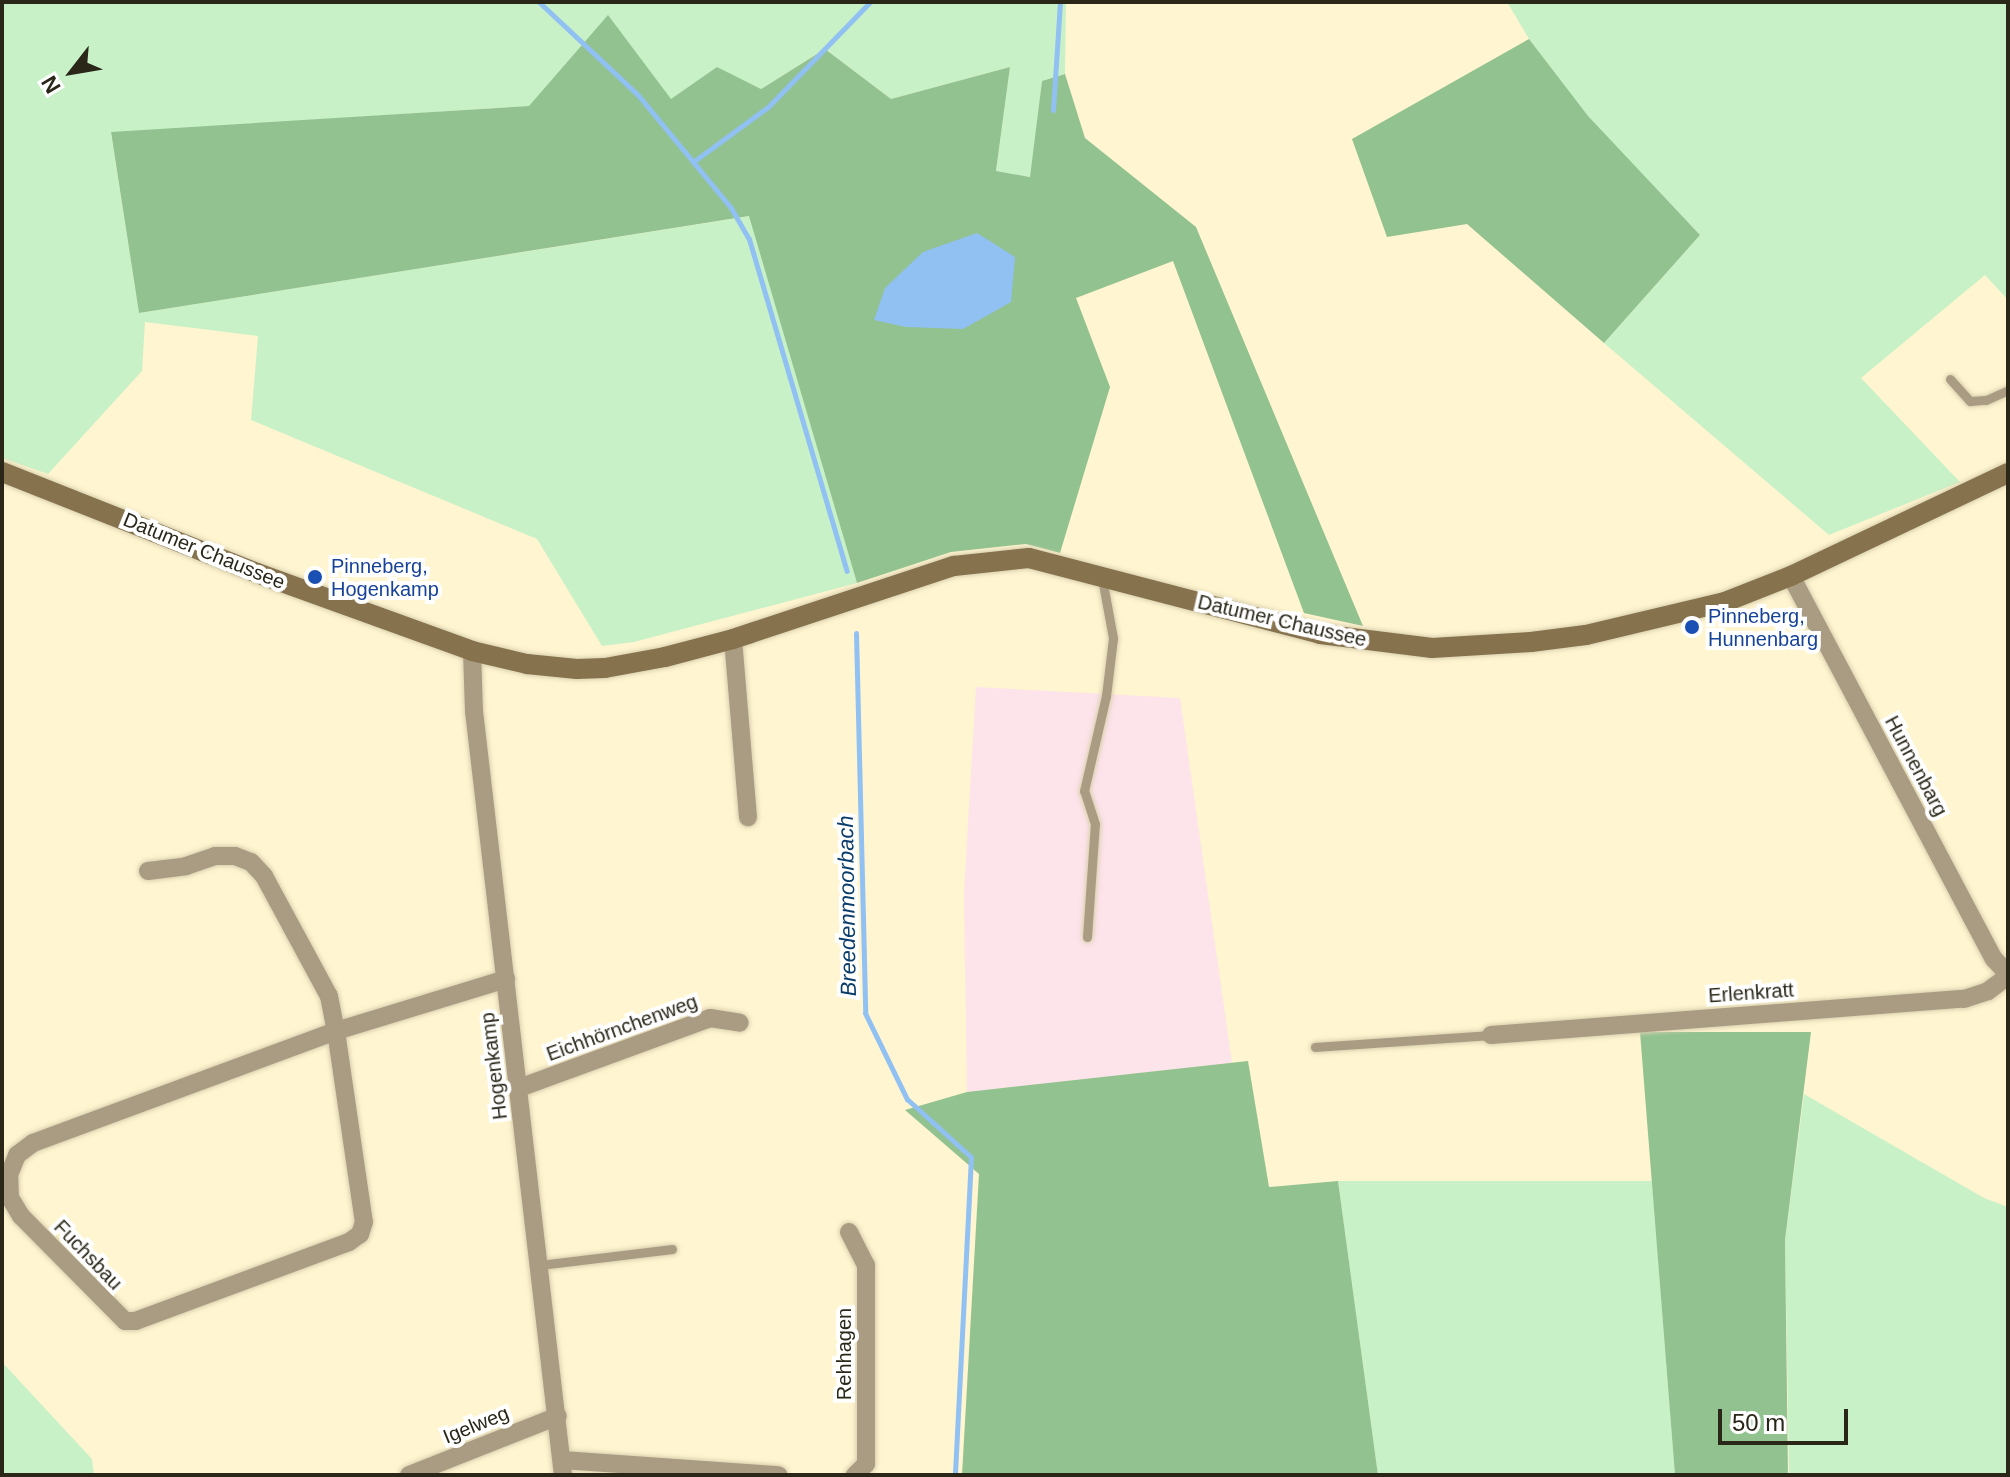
<!DOCTYPE html>
<meta charset="utf-8">
<style>
body{margin:0}
#map{position:relative;width:2010px;height:1477px;overflow:hidden;background:#fff5d0;font-family:Helvetica,sans-serif}
div>[style]{position:absolute}
.commercial>*{inset:0;background:#fde3ea}
.green>*{inset:0;background:#c9f1c8}
.forest>*{inset:0;background:#91c290}
.water>*{inset:0;background:#91c0f2}
.stream>*{height:5px;margin:-2.5px;padding:0 2.5px;transform-origin:2.5px;border-radius:2.5px;background:#91c0f2}
.roads{filter:drop-shadow(0 0 2px #d9d0af) drop-shadow(0 0 2px #d9d0af)}
.lane>*{height:9px;margin:-4.5px;padding:0 4.5px;transform-origin:4.5px;border-radius:4.5px;background:#aa9c83}
.street>*{height:18px;margin:-9px;padding:0 9px;transform-origin:9px;border-radius:9px;background:#aa9c83}
.secondary>*{height:20px;margin:-10px;padding:0 10px;transform-origin:10px;border-radius:10px;background:#86724c}
.dots>*{width:22px;height:22px;translate:-50% -50%;box-sizing:border-box;border:4px solid #fff;border-radius:50%}
span{translate:-50% -50%;white-space:nowrap;text-align:center;line-height:1.15;-webkit-text-stroke:8px #fff;paint-order:stroke}
.street-label{font-size:20px;color:#2a2719}
.transit-label{font-size:20px;color:#164399}
.left{translate:0 -50%;text-align:left}
.water-label{font-size:22px;color:#0a3d6b;font-style:italic}
.frame{position:absolute;inset:0;border:4px solid #2a2719;pointer-events:none}
.north{position:absolute;left:32px;top:32px;width:80px;height:80px;-webkit-text-stroke:6px #fff;paint-order:stroke;rotate:239deg;font-size:22px;font-weight:700;line-height:32px;text-align:center;color:#2a2719}
.north::after{content:'';display:block;margin:auto;width:28px;height:36px;background:#2a2719;clip-path:polygon(50% 0,100% 100%,50% 72%,0 100%)}
.scale{position:absolute;left:1718px;top:1409px;width:130px;height:36px;box-sizing:border-box;border:4px solid #2a2719;border-top:0;padding-left:10px;font-size:24px;line-height:28px;white-space:nowrap;color:#2a2719;-webkit-text-stroke:6px #fff;paint-order:stroke}
</style>
<div id="map">
<div class="commercial">
<div style="clip-path:polygon(976px 687px,1180px 698px,1232px 1063px,967px 1092px,964px 893px)"></div>
</div>
<div class="green">
<div style="clip-path:polygon(2px 2px,1066px 2px,1065px 74px,1042px 81px,1031px 177px,996px 172px,1010px 67px,891px 99px,825px 49px,761px 89px,717px 68px,671px 100px,608px 16px,530px 106px,111px 133px,139px 313px,750px 216px,857px 583px,634px 642px,602px 646px,537px 539px,251px 420px,258px 336px,145px 322px,142px 371px,48px 474px,2px 458px)"></div>
<div style="clip-path:polygon(1507px 2px,2008px 2px,2008px 300px,1985px 275px,1861px 378px,1960px 482px,1829px 535px,1604px 343px,1700px 235px,1587px 116px,1529px 39px)"></div>
<div style="clip-path:polygon(1804px 1094px,1984px 1198px,2008px 1207px,2008px 1475px,1789px 1475px,1785px 1240px)"></div>
<div style="clip-path:polygon(1338px 1181px,1652px 1181px,1675px 1475px,1378px 1475px)"></div>
<div style="clip-path:polygon(2px 1362px,92px 1459px,94px 1475px,2px 1475px)"></div>
</div>
<div class="forest">
<div style="clip-path:polygon(608px 15px,671px 99px,717px 67px,761px 89px,825px 49px,891px 99px,1010px 67px,996px 171px,1030px 177px,1042px 81px,1065px 74px,1085px 138px,1196px 227px,1363px 626px,1304px 613px,1173px 261px,1076px 298px,1110px 387px,1060px 553px,1026px 544px,951px 552px,857px 583px,749px 216px,139px 313px,111px 132px,529px 106px)"></div>
<div style="clip-path:polygon(1529px 39px,1588px 116px,1700px 235px,1604px 343px,1467px 224px,1387px 237px,1352px 139px)"></div>
<div style="clip-path:polygon(1640px 1032px,1811px 1032px,1785px 1240px,1788px 1475px,1675px 1475px)"></div>
<div style="clip-path:polygon(1248px 1061px,1269px 1187px,1338px 1181px,1378px 1475px,962px 1475px,979px 1174px,905px 1110px,967px 1092px)"></div>
</div>
<div class="water">
<div style="clip-path:polygon(977px 233px,1015px 257px,1011px 302px,963px 329px,906px 327px,874px 320px,885px 288px,923px 252px)"></div>
</div>
<div class="stream">
<div style="left:539px;top:2px;width:136px;rotate:43.2deg"></div>
<div style="left:638px;top:95px;width:146px;rotate:50.5deg"></div>
<div style="left:731px;top:208px;width:36px;rotate:60deg"></div>
<div style="left:749px;top:239px;width:346px;rotate:73.6deg"></div>
<div style="left:1053px;top:110px;width:108px;rotate:-86.3deg"></div>
<div style="left:693px;top:162px;width:93px;rotate:-36.3deg"></div>
<div style="left:768px;top:107px;width:146px;rotate:-45.8deg"></div>
<div style="left:856px;top:633px;width:380px;rotate:88.6deg"></div>
<div style="left:865px;top:1013px;width:96px;rotate:64deg"></div>
<div style="left:907px;top:1099px;width:86px;rotate:42.2deg"></div>
<div style="left:971px;top:1157px;width:318px;rotate:92.9deg"></div>
</div>
<div class="roads">
<div class="lane">
<div style="left:1950px;top:379px;width:30px;rotate:48deg"></div>
<div style="left:1970px;top:401px;width:16px;rotate:-4deg"></div>
<div style="left:1986px;top:400px;width:24px;rotate:-24deg"></div>
<div style="left:1087px;top:937px;width:113px;rotate:-86deg"></div>
<div style="left:1095px;top:824px;width:35px;rotate:-108deg"></div>
<div style="left:1084px;top:791px;width:98px;rotate:-77deg"></div>
<div style="left:1106px;top:696px;width:58px;rotate:-83.1deg"></div>
<div style="left:1113px;top:638px;width:61px;rotate:-100.4deg"></div>
<div style="left:1315px;top:1047px;width:176px;rotate:-3.9deg"></div>
<div style="left:540px;top:1265px;width:133px;rotate:-6.9deg"></div>
</div>
<div class="street">
<div style="left:1791px;top:576px;width:433px;rotate:62.1deg"></div>
<div style="left:1994px;top:959px;width:21px;rotate:47deg"></div>
<div style="left:733px;top:639px;width:179px;rotate:85.2deg"></div>
<div style="left:472px;top:651px;width:60px;rotate:88.1deg"></div>
<div style="left:474px;top:711px;width:769px;rotate:83.36deg"></div>
<div style="left:148px;top:871px;width:38px;rotate:-7deg"></div>
<div style="left:186px;top:866px;width:31px;rotate:-19deg"></div>
<div style="left:215px;top:856px;width:20px"></div>
<div style="left:235px;top:856px;width:17px;rotate:21deg"></div>
<div style="left:251px;top:862px;width:19px;rotate:47deg"></div>
<div style="left:264px;top:876px;width:136px;rotate:61.6deg"></div>
<div style="left:329px;top:996px;width:36px;rotate:79deg"></div>
<div style="left:336px;top:1031px;width:193px;rotate:81.7deg"></div>
<div style="left:364px;top:1222px;width:13px;rotate:108deg"></div>
<div style="left:360px;top:1234px;width:14px;rotate:144deg"></div>
<div style="left:349px;top:1242px;width:227px;rotate:159.7deg"></div>
<div style="left:136px;top:1321px;width:11px;rotate:180deg"></div>
<div style="left:125px;top:1321px;width:148px;rotate:-134.7deg"></div>
<div style="left:21px;top:1216px;width:21px;rotate:-121deg"></div>
<div style="left:10px;top:1198px;width:23px;rotate:-92deg"></div>
<div style="left:9px;top:1175px;width:22px;rotate:-68deg"></div>
<div style="left:17px;top:1155px;width:20px;rotate:-37deg"></div>
<div style="left:33px;top:1143px;width:323px;rotate:-20.3deg"></div>
<div style="left:336px;top:1031px;width:178px;rotate:-17deg"></div>
<div style="left:1491px;top:1035px;width:474px;rotate:-4.4deg"></div>
<div style="left:1964px;top:999px;width:25px;rotate:-18deg"></div>
<div style="left:1988px;top:991px;width:25px;rotate:-37deg"></div>
<div style="left:519px;top:1088px;width:203px;rotate:-20.1deg"></div>
<div style="left:710px;top:1018px;width:30px;rotate:9deg"></div>
<div style="left:849px;top:1232px;width:37px;rotate:63deg"></div>
<div style="left:866px;top:1265px;width:199px;rotate:90deg"></div>
<div style="left:866px;top:1464px;width:16px;rotate:135deg"></div>
<div style="left:562px;top:1460px;width:217px;rotate:4deg"></div>
<div style="left:409px;top:1475px;width:160px;rotate:-21.6deg"></div>
</div>
<div class="secondary">
<div style="left:2px;top:472px;width:274px;rotate:21.6deg"></div>
<div style="left:257px;top:573px;width:229px;rotate:19.9deg"></div>
<div style="left:472px;top:651px;width:57px;rotate:13.3deg"></div>
<div style="left:527px;top:664px;width:50px;rotate:5.7deg"></div>
<div style="left:577px;top:669px;width:28px;rotate:-2deg"></div>
<div style="left:605px;top:668px;width:61px;rotate:-10.4deg"></div>
<div style="left:665px;top:657px;width:70px;rotate:-14.8deg"></div>
<div style="left:733px;top:639px;width:233px;rotate:-18.3deg"></div>
<div style="left:954px;top:566px;width:75px;rotate:-6.1deg"></div>
<div style="left:1029px;top:558px;width:301px;rotate:14.6deg"></div>
<div style="left:1320px;top:634px;width:113px;rotate:7.1deg"></div>
<div style="left:1432px;top:648px;width:99px;rotate:-3.5deg"></div>
<div style="left:1531px;top:642px;width:55px;rotate:-7.3deg"></div>
<div style="left:1586px;top:635px;width:143px;rotate:-13.4deg"></div>
<div style="left:1725px;top:602px;width:71px;rotate:-21.5deg"></div>
<div style="left:1791px;top:576px;width:240px;rotate:-25.4deg"></div>
</div>
</div>
<div class="dots">
<div style="left:315px;top:577px;background:#1a4fb4"></div>
<div style="left:1692px;top:627px;background:#1a4fb4"></div>
</div>
<div class="street-label">
<span style="left:204px;top:551px;rotate:22deg">Datumer Chaussee</span>
<span style="left:1282px;top:621px;rotate:13deg">Datumer Chaussee</span>
<span style="left:1916px;top:766px;rotate:62deg">Hunnenbarg</span>
<span style="left:1751px;top:993px;rotate:-4deg">Erlenkratt</span>
<span style="left:622px;top:1028px;rotate:-20deg">Eichhörnchenweg</span>
<span style="left:494px;top:1066px;rotate:-97deg">Hogenkamp</span>
<span style="left:88px;top:1255px;rotate:46deg">Fuchsbau</span>
<span style="left:844px;top:1354px;rotate:-90deg">Rehhagen</span>
<span style="left:476px;top:1425px;rotate:-22deg">Igelweg</span>
</div>
<div class="transit-label">
<span class="left" style="left:331px;top:578px">Pinneberg,<br>Hogenkamp</span>
<span class="left" style="left:1708px;top:628px">Pinneberg,<br>Hunnenbarg</span>
</div>
<div class="water-label">
<span style="left:847px;top:906px;rotate:-91deg">Breedenmoorbach</span>
</div>
<div class="frame"></div>
<div class="north">N</div>
<div class="scale">50 m</div>
</div>
